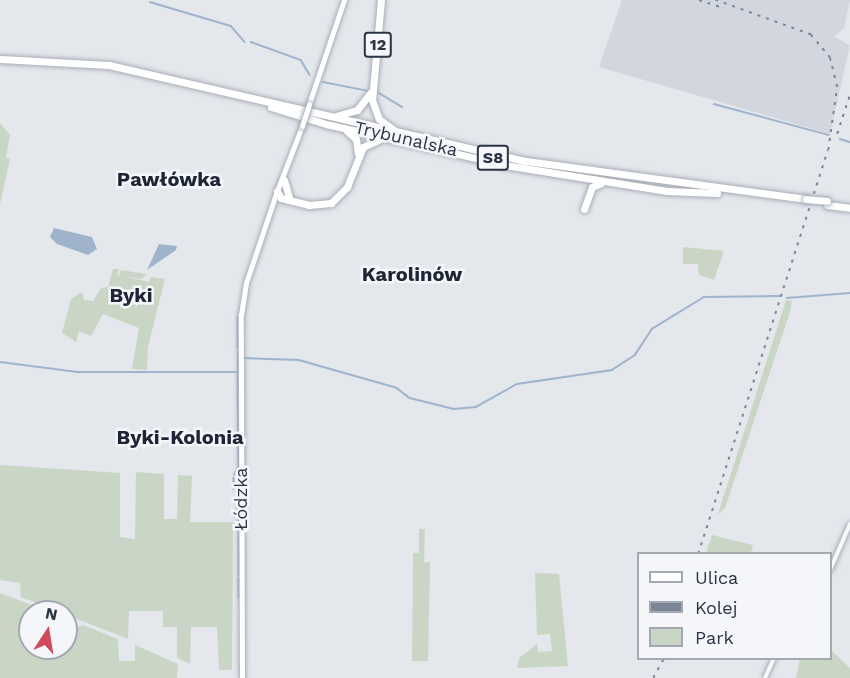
<!DOCTYPE html>
<meta charset="utf-8">
<style>
body{margin:0}
#map{position:relative;width:850px;height:678px;overflow:hidden;background:#e4e7ec;font-family:"Work Sans",sans-serif}
div>[style]{position:absolute}
.built>*{inset:0;background:#d2d6de}
.green>*{inset:0;background:#c9d6c5}
.water>*{inset:0;background:#9fb4cc}
.stream>*{height:1.5px;margin:-0.75px;padding:0 0.75px;transform-origin:0.75px;border-radius:0.75px;background:#9fb4cc}
.roads{filter:drop-shadow(0 0 2px #a9aeb7) drop-shadow(0 0 2px #a9aeb7)}
.tertiary>*{height:4px;margin:-2px;padding:0 2px;transform-origin:2px;border-radius:2px;background:#f7f8fa}
.secondary>*{height:4.5px;margin:-2.25px;padding:0 2.25px;transform-origin:2.25px;border-radius:2.25px;background:#fff}
.primary>*{height:5px;margin:-2.5px;padding:0 2.5px;transform-origin:2.5px;border-radius:2.5px;background:#fff}
.motorway>*{height:7px;margin:-3.5px;padding:0 3.5px;transform-origin:3.5px;border-radius:3.5px;background:#fff}
.rail>*{height:1.5px;margin-top:-0.75px;transform-origin:0;background:repeating-linear-gradient(90deg,#7d8696 0 3px,transparent 0 9px)}
.bridges{filter:drop-shadow(0 0 2px #a3abb8) drop-shadow(0 0 2px #a3abb8)}
.primary-bridge>*{height:5px;margin:-2.5px;padding:0 2.5px;transform-origin:2.5px;border-radius:2.5px;background:#fff}
.motorway-bridge>*{height:7px;margin:-3.5px;padding:0 3.5px;transform-origin:3.5px;border-radius:3.5px;background:#fff}
span{translate:-50% -50%;white-space:nowrap;text-align:center;line-height:1.15;-webkit-text-stroke:5px #f4f6f9;paint-order:stroke}
.shield-label span{padding:2px 4px;background:#f4f6f9;border:2px solid;border-radius:4px;-webkit-text-stroke-width:0}
.shield-label{font-size:16px;color:#2b3445;font-weight:700}
.street-label{font-size:18px;color:#2b3445}
.neighbourhood-label{font-size:20px;color:#1d2536;font-weight:700}
.legend{position:absolute;left:637px;top:552px;width:195px;height:108px;box-sizing:border-box;background:#f4f6f9;border:2px solid #a4a8b1;margin:0;padding:8px 10px;list-style:none;font-size:18px;color:#2b3445}
.legend li{display:flex;align-items:center;gap:12px;height:30px}
.legend b{width:30px;border:2px solid #a4a8b1}
.north{position:absolute;left:18px;top:600px;width:60px;height:60px;box-sizing:border-box;background:#f4f6f9;border:2px solid #a4a8b1;border-radius:50%;rotate:12deg;font-size:16px;font-weight:700;line-height:24px;text-align:center;color:#2b3445}
.north::after{content:'';display:block;margin:auto;width:21px;height:27px;background:#d1495b;clip-path:polygon(50% 0,100% 100%,50% 72%,0 100%)}
</style>
<div id="map">
<div class="built">
<div style="clip-path:polygon(622px 0,850px 0,844px 28px,834px 37px,850px 45px,830px 134px,599px 67px)"></div>
</div>
<div class="green">
<div style="clip-path:polygon(0 123px,10px 135px,6px 158px,10px 159px,0 204px)"></div>
<div style="clip-path:polygon(683px 247px,724px 251px,714px 280px,699px 275px,698px 264px,683px 264px)"></div>
<div style="clip-path:polygon(113px 269px,119px 269px,117px 275px,125px 277px,119px 275px,121px 270px,147px 274px,141px 279px,126px 277px,149px 282px,151px 277px,165px 279px,148px 347px,147px 370px,132px 369px,139px 328px,103px 314px,91px 336px,79px 331px,76px 342px,62px 333px,71px 299px,82px 292px,84px 300px,93px 301px,101px 288px,108px 287px)"></div>
<div style="clip-path:polygon(786px 300px,792px 301px,790px 312px,725px 508px,718px 514px)"></div>
<div style="clip-path:polygon(0 465px,120px 473px,120px 537px,135px 539px,136px 472px,164px 474px,164px 519px,177px 519px,178px 475px,192px 476px,190px 522px,233px 522px,232px 670px,219px 670px,217px 627px,191px 627px,190px 664px,177px 658px,177px 627px,163px 627px,163px 611px,129px 611px,128px 639px,21px 597px,20px 583px,0 580px)"></div>
<div style="clip-path:polygon(419px 529px,425px 529px,424px 562px,430px 562px,428px 661px,412px 661px,413px 553px,419px 553px)"></div>
<div style="clip-path:polygon(712px 535px,753px 545px,751px 553px,706px 553px)"></div>
<div style="clip-path:polygon(535px 573px,559px 574px,568px 666px,517px 668px,519px 658px,537px 644px,538px 652px,552px 651px,550px 634px,537px 635px)"></div>
<div style="clip-path:polygon(0 593px,50px 612px,30px 612px,30px 648px,66px 648px,66px 631px,83px 625px,118px 639px,119px 661px,135px 661px,135px 645px,178px 664px,177px 678px,0 678px)"></div>
<div style="clip-path:polygon(831px 650px,850px 668px,850px 678px,796px 678px,800px 659px,830px 658px)"></div>
</div>
<div class="water">
<div style="clip-path:polygon(54px 228px,92px 237px,97px 249px,88px 255px,57px 244px,50px 237px)"></div>
<div style="clip-path:polygon(159px 244px,177px 246px,176px 250px,147px 270px)"></div>
</div>
<div class="stream">
<div style="left:150px;top:2px;width:84px;rotate:16.5deg"></div>
<div style="left:231px;top:26px;width:21px;rotate:49deg"></div>
<div style="left:251px;top:42px;width:53px;rotate:19.8deg"></div>
<div style="left:301px;top:60px;width:17px;rotate:59deg"></div>
<div style="left:323px;top:82px;width:47px;rotate:11.1deg"></div>
<div style="left:379px;top:93px;width:27px;rotate:31deg"></div>
<div style="left:714px;top:104px;width:119px;rotate:15.1deg"></div>
<div style="left:840px;top:139px;width:10px;rotate:17deg"></div>
<div style="left:787px;top:298px;width:63px;rotate:-4.5deg"></div>
<div style="left:238px;top:317px;width:31px;rotate:90deg"></div>
<div style="left:244px;top:358px;width:55px;rotate:2.1deg"></div>
<div style="left:299px;top:360px;width:102px;rotate:15.9deg"></div>
<div style="left:397px;top:388px;width:16px;rotate:38deg"></div>
<div style="left:410px;top:398px;width:45px;rotate:14deg"></div>
<div style="left:454px;top:409px;width:22px;rotate:-5deg"></div>
<div style="left:476px;top:407px;width:47px;rotate:-29.3deg"></div>
<div style="left:517px;top:384px;width:96px;rotate:-8.4deg"></div>
<div style="left:612px;top:370px;width:27px;rotate:-33deg"></div>
<div style="left:635px;top:355px;width:31px;rotate:-57deg"></div>
<div style="left:652px;top:329px;width:61px;rotate:-31.6deg"></div>
<div style="left:704px;top:297px;width:76px;rotate:-0.8deg"></div>
<div style="left:0;top:362px;width:78px;rotate:7.4deg"></div>
<div style="left:77px;top:372px;width:161px"></div>
<div style="left:238px;top:372px;width:20px;rotate:-90deg"></div>
<div style="left:238px;top:373px;width:94px;rotate:89.4deg"></div>
<div style="left:234px;top:475px;width:8px;rotate:-60deg"></div>
<div style="left:234px;top:478px;width:11px;rotate:90deg"></div>
<div style="left:238px;top:501px;width:21px;rotate:87deg"></div>
<div style="left:239px;top:526px;width:49px;rotate:90deg"></div>
<div style="left:239px;top:578px;width:19px;rotate:90deg"></div>
</div>
<div class="roads">
<div class="tertiary">
<div style="left:830px;top:570px;width:50px;rotate:-66.5deg"></div>
<div style="left:765px;top:678px;width:22px;rotate:-66deg"></div>
</div>
<div class="secondary">
<div style="left:242px;top:678px;width:363px;rotate:-90.2deg"></div>
<div style="left:241px;top:315px;width:32px;rotate:-81deg"></div>
<div style="left:246px;top:283px;width:97px;rotate:-71.4deg"></div>
</div>
<div class="primary">
<div style="left:309px;top:104px;width:110px;rotate:-71.4deg"></div>
<div style="left:277px;top:191px;width:70px;rotate:-69deg"></div>
</div>
<div class="motorway">
<div style="left:381px;top:0;width:100px;rotate:95.1deg"></div>
<div style="left:372px;top:100px;width:20px;rotate:70deg"></div>
<div style="left:379px;top:119px;width:17px;rotate:36deg"></div>
<div style="left:0;top:59px;width:109px;rotate:3.2deg"></div>
<div style="left:109px;top:65px;width:428px;rotate:13deg"></div>
<div style="left:526px;top:161px;width:283px;rotate:7.7deg"></div>
<div style="left:271px;top:107px;width:58px;rotate:17.2deg"></div>
<div style="left:326px;top:124px;width:190px;rotate:12.8deg"></div>
<div style="left:511px;top:166px;width:158px;rotate:9.1deg"></div>
<div style="left:667px;top:191px;width:50px;rotate:2.3deg"></div>
<div style="left:336px;top:116px;width:22px;rotate:-16deg"></div>
<div style="left:357px;top:110px;width:23px;rotate:-52deg"></div>
<div style="left:347px;top:131px;width:12px;rotate:42deg"></div>
<div style="left:356px;top:139px;width:15px;rotate:82deg"></div>
<div style="left:284px;top:180px;width:18px;rotate:74deg"></div>
<div style="left:277px;top:191px;width:8px;rotate:60deg"></div>
<div style="left:281px;top:198px;width:29px;rotate:14deg"></div>
<div style="left:309px;top:205px;width:22px;rotate:-5deg"></div>
<div style="left:331px;top:203px;width:23px;rotate:-45deg"></div>
<div style="left:347px;top:187px;width:43px;rotate:-68.2deg"></div>
<div style="left:363px;top:147px;width:19px;rotate:-25deg"></div>
<div style="left:827px;top:205px;width:23px;rotate:7deg"></div>
<div style="left:584px;top:209px;width:23px;rotate:-70deg"></div>
<div style="left:592px;top:187px;width:10px;rotate:-24deg"></div>
</div>
</div>
<div class="rail">
<div style="left:699px;top:0;width:25px;rotate:18deg"></div>
<div style="left:837px;top:134px;width:42px;rotate:-72deg"></div>
<div style="left:698px;top:554px;width:424px;rotate:-72.2deg"></div>
<div style="left:828px;top:150px;width:64px;rotate:-81.9deg"></div>
<div style="left:837px;top:87px;width:30px;rotate:-104deg"></div>
<div style="left:830px;top:58px;width:30px;rotate:-130deg"></div>
<div style="left:811px;top:35px;width:102px;rotate:-160deg"></div>
<div style="left:653px;top:678px;width:23px;rotate:-61deg"></div>
</div>
<div class="bridges">
<div class="primary-bridge">
<div style="left:302px;top:126px;width:23px;rotate:-72deg"></div>
</div>
<div class="motorway-bridge">
<div style="left:806px;top:199px;width:21px;rotate:5deg"></div>
</div>
</div>
<div class="shield-label">
<span style="left:378px;top:45px">12</span>
<span style="left:493px;top:158px">S8</span>
</div>
<div class="street-label">
<span style="left:406px;top:139px;rotate:13deg">Trybunalska</span>
<span style="left:241px;top:499px;rotate:-90deg">Łódzka</span>
</div>
<div class="neighbourhood-label">
<span style="left:169px;top:179px">Pawłówka</span>
<span style="left:412px;top:274px">Karolinów</span>
<span style="left:131px;top:295px">Byki</span>
<span style="left:180px;top:437px">Byki-Kolonia</span>
</div>
<ul class="legend">
<li><b style="height:8px;background:#fff"></b>Ulica</li>
<li><b style="height:8px;background:#7d8696"></b>Kolej</li>
<li><b style="height:16px;background:#c9d6c5"></b>Park</li>
</ul>
<div class="north">N</div>
</div>
